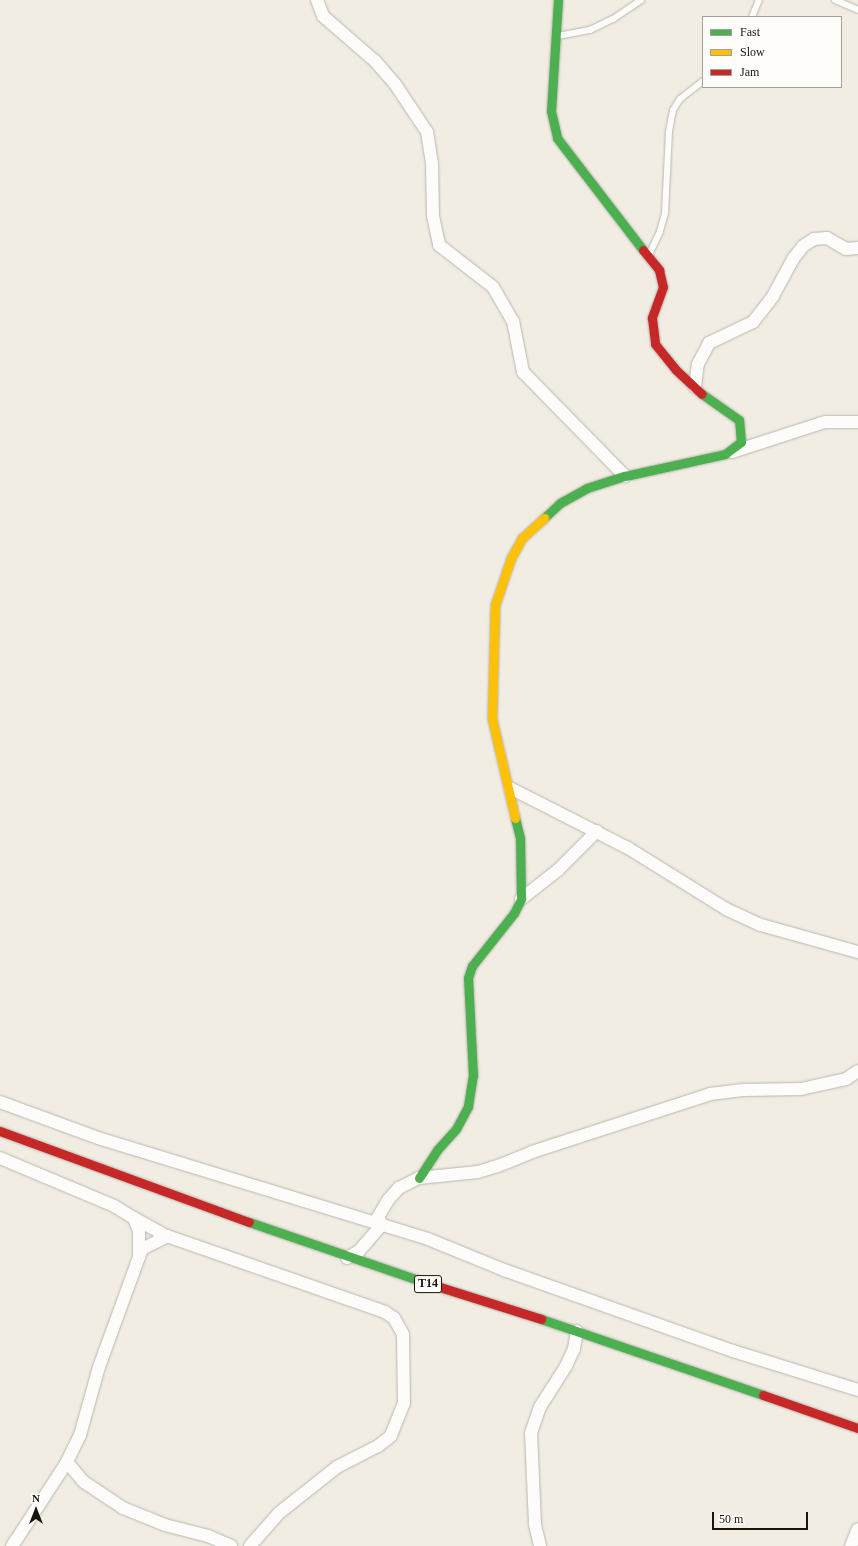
<!DOCTYPE html>
<style>
body{margin:0}
#map{position:relative;width:858px;height:1546px;overflow:hidden;background:#f1ede3;font-family:Georgia,serif}
div>[style]{position:absolute}
.roads{filter:drop-shadow(0 0 1px #b9b6ae) drop-shadow(0 0 1px #b9b6ae)}
.lane>*{height:6px;margin:-3px;padding:0 3px;transform-origin:3px;border-radius:3px;background:#fdfcfb}
.street>*{height:12px;margin:-6px;padding:0 6px;transform-origin:6px;border-radius:6px;background:#fdfcfb}
.fast>*{height:9px;margin:-4.5px;padding:0 4.5px;transform-origin:4.5px;border-radius:4.5px;background:#4caf50}
.slow>*{height:9px;margin:-4.5px;padding:0 4.5px;transform-origin:4.5px;border-radius:4.5px;background:#ffc107}
.jam>*{height:9px;margin:-4.5px;padding:0 4.5px;transform-origin:4.5px;border-radius:4.5px;background:#c62828}
span{translate:-50% -50%;white-space:nowrap;text-align:center;line-height:1.15;-webkit-text-stroke:3.5px #fffdfa;paint-order:stroke}
.shield-label span{padding:1px 3px;background:#fffdfa;border:1px solid;border-radius:3px;-webkit-text-stroke-width:0}
.shield-label{font-size:12px;color:#18150f;font-weight:700}
.legend{position:absolute;left:702px;top:16px;width:140px;height:72px;box-sizing:border-box;background:#fffdfa;border:1px solid #a3a09c;margin:0;padding:5px 7px;list-style:none;font-size:12px;color:#18150f}
.legend li{display:flex;align-items:center;gap:8px;height:20px}
.legend b{width:20px;border:1px solid #a3a09c}
.north{position:absolute;left:16px;top:1490px;width:40px;height:40px;-webkit-text-stroke:3px #fffdfa;paint-order:stroke;rotate:0deg;font-size:11px;font-weight:700;line-height:16px;text-align:center;color:#18150f}
.north::after{content:'';display:block;margin:auto;width:14px;height:18px;background:#18150f;clip-path:polygon(50% 0,100% 100%,50% 72%,0 100%)}
.scale{position:absolute;left:712px;top:1512px;width:96px;height:18px;box-sizing:border-box;border:2px solid #18150f;border-top:0;padding-left:5px;font-size:12px;line-height:14px;white-space:nowrap;color:#18150f;-webkit-text-stroke:3px #fffdfa;paint-order:stroke}
</style>
<div id="map">
<div class="roads">
<div class="lane">
<div style="left:835px;top:0;width:25px;rotate:23deg"></div>
<div style="left:752px;top:17px;width:18px;rotate:-68deg"></div>
<div style="left:558px;top:36px;width:33px;rotate:-11deg"></div>
<div style="left:590px;top:30px;width:25px;rotate:-26deg"></div>
<div style="left:613px;top:19px;width:34px;rotate:-34deg"></div>
<div style="left:649px;top:255px;width:26px;rotate:-65deg"></div>
<div style="left:660px;top:231px;width:19px;rotate:-74deg"></div>
<div style="left:665px;top:213px;width:82px;rotate:-87.2deg"></div>
<div style="left:669px;top:131px;width:21px;rotate:-79deg"></div>
<div style="left:673px;top:110px;width:13px;rotate:-58deg"></div>
<div style="left:680px;top:99px;width:29px;rotate:-38deg"></div>
</div>
<div class="street">
<div style="left:317px;top:0;width:17px;rotate:69deg"></div>
<div style="left:323px;top:16px;width:69px;rotate:40.9deg"></div>
<div style="left:375px;top:61px;width:30px;rotate:49deg"></div>
<div style="left:395px;top:84px;width:58px;rotate:56.3deg"></div>
<div style="left:427px;top:132px;width:31px;rotate:81deg"></div>
<div style="left:432px;top:163px;width:53px;rotate:88.9deg"></div>
<div style="left:433px;top:216px;width:30px;rotate:78deg"></div>
<div style="left:439px;top:245px;width:68px;rotate:37.9deg"></div>
<div style="left:493px;top:287px;width:39px;rotate:60deg"></div>
<div style="left:513px;top:321px;width:52px;rotate:78.9deg"></div>
<div style="left:523px;top:372px;width:146px;rotate:45.6deg"></div>
<div style="left:695px;top:387px;width:23px;rotate:-83deg"></div>
<div style="left:698px;top:364px;width:24px;rotate:-62deg"></div>
<div style="left:709px;top:343px;width:49px;rotate:-25.5deg"></div>
<div style="left:753px;top:322px;width:33px;rotate:-52deg"></div>
<div style="left:773px;top:296px;width:42px;rotate:-61.6deg"></div>
<div style="left:793px;top:259px;width:16px;rotate:-52deg"></div>
<div style="left:803px;top:246px;width:13px;rotate:-32deg"></div>
<div style="left:814px;top:239px;width:13px;rotate:-4deg"></div>
<div style="left:827px;top:238px;width:22px;rotate:30deg"></div>
<div style="left:846px;top:249px;width:12px;rotate:-5deg"></div>
<div style="left:732px;top:452px;width:98px;rotate:-17.9deg"></div>
<div style="left:825px;top:422px;width:33px"></div>
<div style="left:510px;top:788px;width:132px;rotate:27deg"></div>
<div style="left:628px;top:848px;width:115px;rotate:31.9deg"></div>
<div style="left:726px;top:909px;width:38px;rotate:25deg"></div>
<div style="left:761px;top:925px;width:101px;rotate:15.6deg"></div>
<div style="left:521px;top:899px;width:47px;rotate:-38.1deg"></div>
<div style="left:558px;top:870px;width:55px;rotate:-45deg"></div>
<div style="left:0;top:1102px;width:104px;rotate:20.2deg"></div>
<div style="left:98px;top:1138px;width:345px;rotate:17deg"></div>
<div style="left:428px;top:1239px;width:82px;rotate:22.2deg"></div>
<div style="left:504px;top:1270px;width:243px;rotate:19.5deg"></div>
<div style="left:733px;top:1351px;width:131px;rotate:17.3deg"></div>
<div style="left:0;top:1158px;width:124px;rotate:22.8deg"></div>
<div style="left:114px;top:1206px;width:23px;rotate:31deg"></div>
<div style="left:134px;top:1218px;width:14px;rotate:69deg"></div>
<div style="left:139px;top:1231px;width:26px;rotate:90deg"></div>
<div style="left:139px;top:1257px;width:117px;rotate:110deg"></div>
<div style="left:99px;top:1367px;width:71px;rotate:105.6deg"></div>
<div style="left:80px;top:1435px;width:30px;rotate:116deg"></div>
<div style="left:67px;top:1462px;width:100px;rotate:123.2deg"></div>
<div style="left:134px;top:1218px;width:38px;rotate:29deg"></div>
<div style="left:167px;top:1236px;width:231px;rotate:19.2deg"></div>
<div style="left:385px;top:1312px;width:11px;rotate:34deg"></div>
<div style="left:394px;top:1318px;width:18px;rotate:61deg"></div>
<div style="left:403px;top:1334px;width:69px;rotate:89.2deg"></div>
<div style="left:404px;top:1403px;width:35px;rotate:112deg"></div>
<div style="left:391px;top:1436px;width:16px;rotate:142deg"></div>
<div style="left:378px;top:1446px;width:46px;rotate:152.9deg"></div>
<div style="left:337px;top:1467px;width:74px;rotate:141.6deg"></div>
<div style="left:279px;top:1513px;width:44px;rotate:131.3deg"></div>
<div style="left:139px;top:1257px;width:9px;rotate:-69deg"></div>
<div style="left:142px;top:1249px;width:28px;rotate:-27deg"></div>
<div style="left:347px;top:1258px;width:14px;rotate:-30deg"></div>
<div style="left:359px;top:1251px;width:35px;rotate:-49deg"></div>
<div style="left:382px;top:1225px;width:9px;rotate:-117deg"></div>
<div style="left:378px;top:1217px;width:21px;rotate:-59deg"></div>
<div style="left:389px;top:1199px;width:15px;rotate:-48deg"></div>
<div style="left:399px;top:1188px;width:22px;rotate:-27deg"></div>
<div style="left:419px;top:1178px;width:59px;rotate:-5.8deg"></div>
<div style="left:478px;top:1172px;width:21px;rotate:-17deg"></div>
<div style="left:498px;top:1166px;width:37px;rotate:-22deg"></div>
<div style="left:532px;top:1152px;width:187px;rotate:-18deg"></div>
<div style="left:710px;top:1094px;width:35px;rotate:-7deg"></div>
<div style="left:745px;top:1090px;width:56px;rotate:-1deg"></div>
<div style="left:801px;top:1089px;width:46px;rotate:-12.5deg"></div>
<div style="left:846px;top:1079px;width:14px;rotate:-34deg"></div>
<div style="left:67px;top:1462px;width:26px;rotate:50deg"></div>
<div style="left:84px;top:1482px;width:47px;rotate:33.7deg"></div>
<div style="left:123px;top:1508px;width:45px;rotate:22deg"></div>
<div style="left:165px;top:1525px;width:44px;rotate:14.3deg"></div>
<div style="left:208px;top:1536px;width:25px;rotate:23deg"></div>
<div style="left:540px;top:1546px;width:23px;rotate:-103deg"></div>
<div style="left:535px;top:1524px;width:91px;rotate:-92.5deg"></div>
<div style="left:531px;top:1433px;width:28px;rotate:-71deg"></div>
<div style="left:540px;top:1407px;width:49px;rotate:-57.6deg"></div>
<div style="left:566px;top:1366px;width:19px;rotate:-65deg"></div>
<div style="left:574px;top:1349px;width:18px;rotate:-81deg"></div>
<div style="left:851px;top:1546px;width:18px;rotate:-68deg"></div>
</div>
<div class="fast">
<div style="left:558px;top:0;width:111px;rotate:93.6deg"></div>
<div style="left:551px;top:111px;width:28px;rotate:77deg"></div>
<div style="left:557px;top:138px;width:141px;rotate:52.5deg"></div>
<div style="left:544px;top:518px;width:22px;rotate:-43deg"></div>
<div style="left:560px;top:503px;width:31px;rotate:-29deg"></div>
<div style="left:587px;top:488px;width:40px;rotate:-18deg"></div>
<div style="left:625px;top:476px;width:102px;rotate:-12.4deg"></div>
<div style="left:725px;top:454px;width:20px;rotate:-37deg"></div>
<div style="left:741px;top:442px;width:22px;rotate:-95deg"></div>
<div style="left:739px;top:420px;width:45px;rotate:-144.9deg"></div>
<div style="left:419px;top:1178px;width:33px;rotate:-57deg"></div>
<div style="left:437px;top:1150px;width:28px;rotate:-48deg"></div>
<div style="left:456px;top:1129px;width:26px;rotate:-62deg"></div>
<div style="left:468px;top:1106px;width:30px;rotate:-81deg"></div>
<div style="left:473px;top:1076px;width:98px;rotate:-92.9deg"></div>
<div style="left:468px;top:978px;width:13px;rotate:-72deg"></div>
<div style="left:472px;top:966px;width:68px;rotate:-51.6deg"></div>
<div style="left:514px;top:913px;width:16px;rotate:-63deg"></div>
<div style="left:521px;top:899px;width:61px;rotate:-90.9deg"></div>
<div style="left:520px;top:838px;width:21px;rotate:-104deg"></div>
<div style="left:249px;top:1222px;width:185px;rotate:18.9deg"></div>
<div style="left:541px;top:1319px;width:235px;rotate:18.9deg"></div>
</div>
<div class="slow">
<div style="left:515px;top:818px;width:103px;rotate:-103deg"></div>
<div style="left:492px;top:718px;width:113px;rotate:-88.5deg"></div>
<div style="left:495px;top:605px;width:50px;rotate:-71.2deg"></div>
<div style="left:511px;top:558px;width:23px;rotate:-61deg"></div>
<div style="left:522px;top:538px;width:30px;rotate:-42deg"></div>
</div>
<div class="jam">
<div style="left:643px;top:250px;width:26px;rotate:51deg"></div>
<div style="left:659px;top:270px;width:17px;rotate:77deg"></div>
<div style="left:663px;top:287px;width:33px;rotate:110deg"></div>
<div style="left:652px;top:318px;width:26px;rotate:83deg"></div>
<div style="left:655px;top:344px;width:33px;rotate:51deg"></div>
<div style="left:676px;top:370px;width:35px;rotate:43deg"></div>
<div style="left:0;top:1131px;width:265px;rotate:20.1deg"></div>
<div style="left:424px;top:1282px;width:123px;rotate:17.5deg"></div>
<div style="left:763px;top:1395px;width:101px;rotate:19.2deg"></div>
</div>
</div>
<div class="shield-label">
<span style="left:428px;top:1284px">T14</span>
</div>
<ul class="legend">
<li><b style="height:5px;background:#4caf50"></b>Fast</li>
<li><b style="height:5px;background:#ffc107"></b>Slow</li>
<li><b style="height:5px;background:#c62828"></b>Jam</li>
</ul>
<div class="north">N</div>
<div class="scale">50 m</div>
</div>
